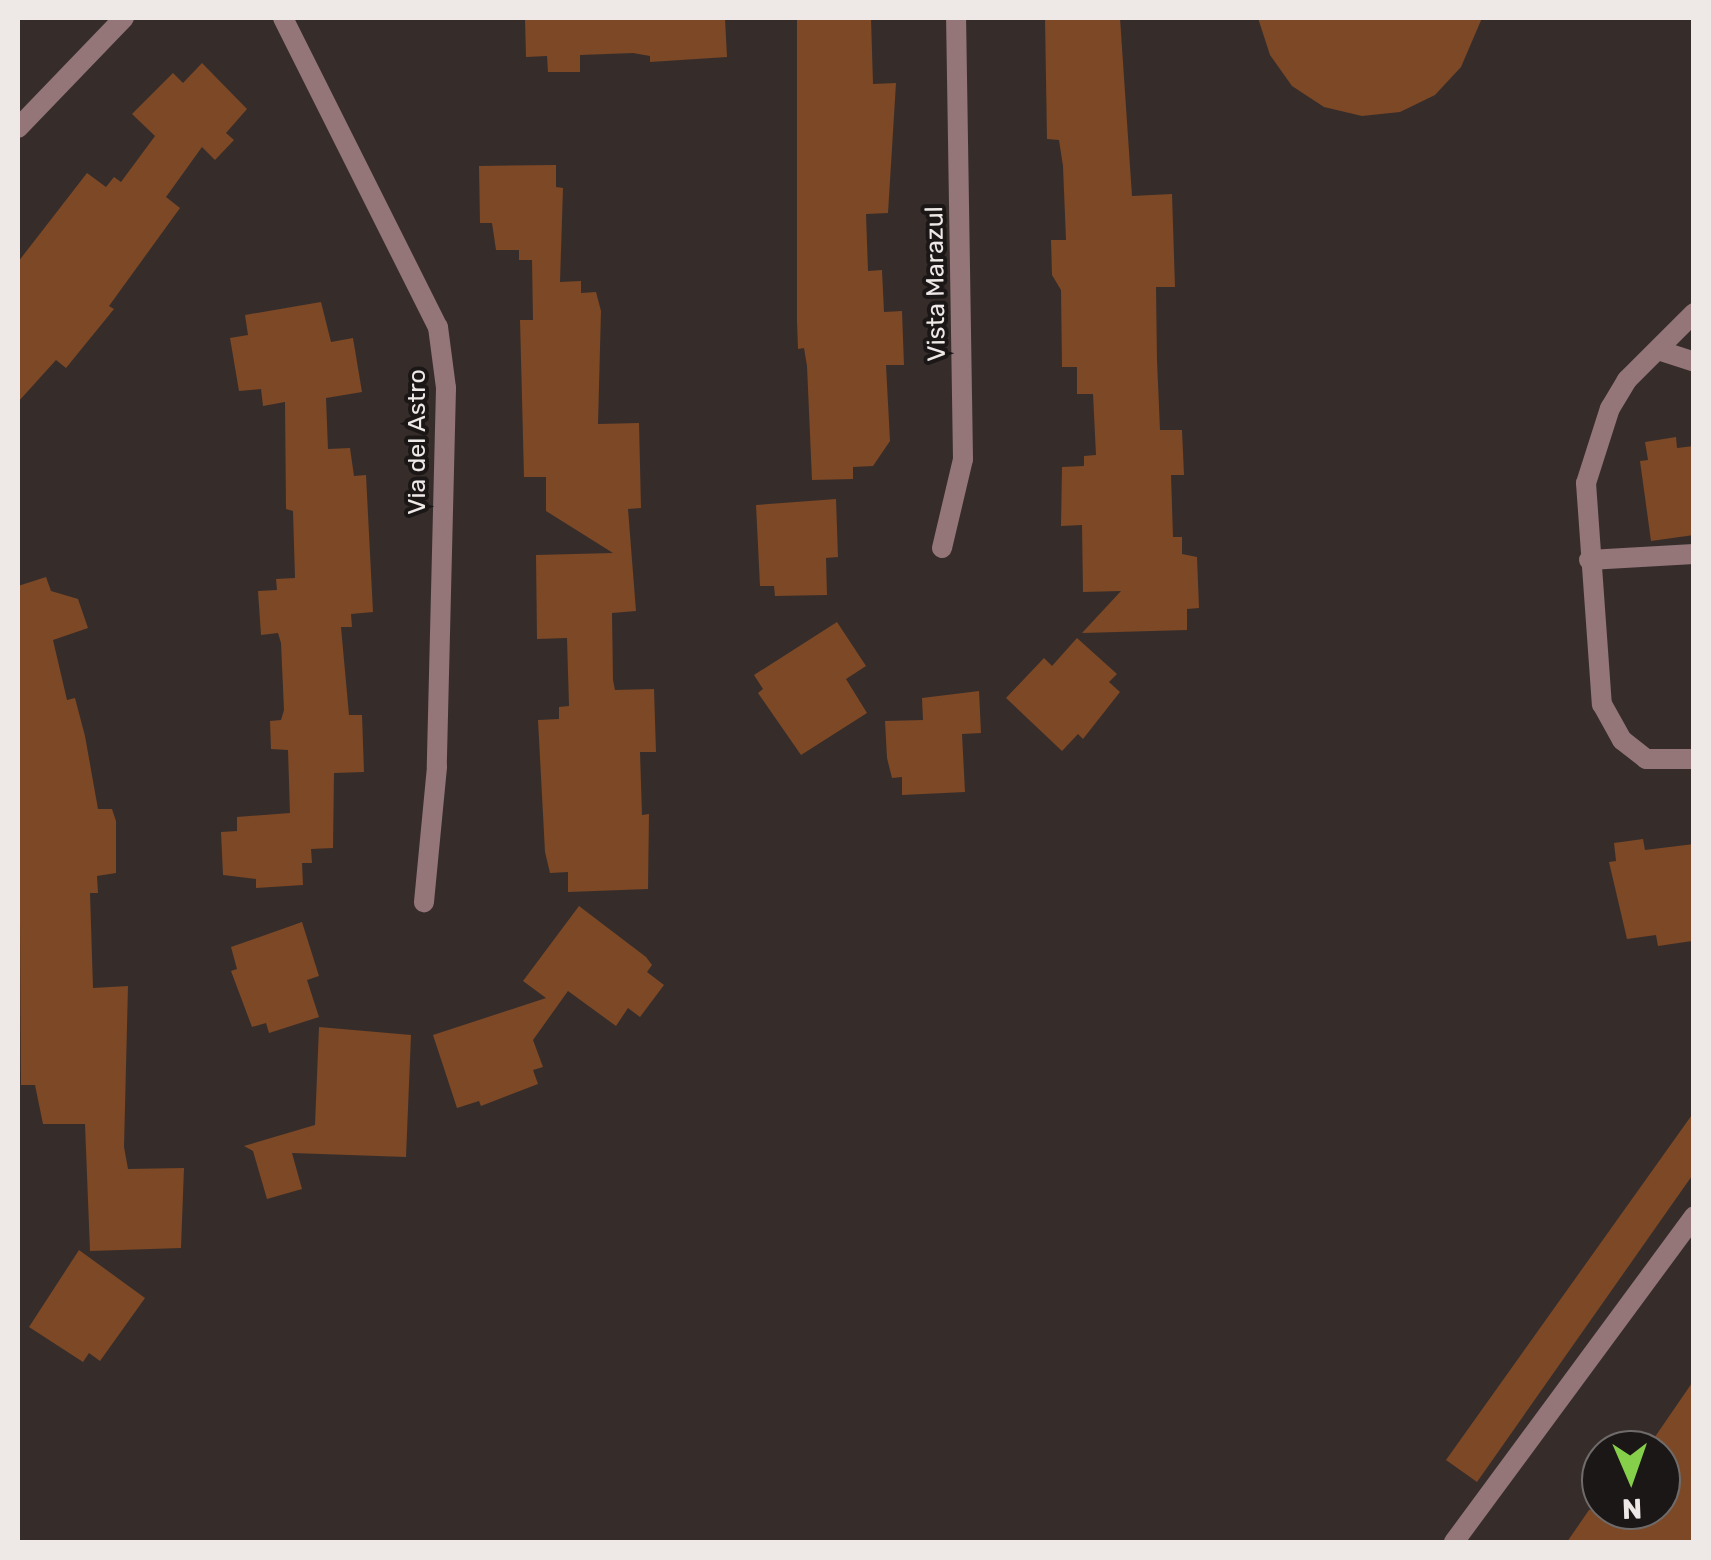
<!DOCTYPE html>
<style>
body{margin:0}
#map{position:relative;width:1711px;height:1560px;overflow:hidden;background:#362d2b;font-family:Rubik,sans-serif}
div>[style]{position:absolute}
.building>*{inset:0;background:#7c4825}
.lane>*{height:20px;margin:-10px;padding:0 10px;transform-origin:10px;border-radius:10px;background:#947578}
.street>*{height:20px;margin:-10px;padding:0 10px;transform-origin:10px;border-radius:10px;background:#947578}
span{translate:-50% -50%;white-space:nowrap;text-align:center;line-height:1.15;-webkit-text-stroke:8px #1b1716;paint-order:stroke}
.street-label{font-size:25px;color:#eee8e7}
.frame{position:absolute;inset:0;border:20px solid #eee8e7;pointer-events:none}
.north{position:absolute;left:1581px;top:1430px;width:100px;height:100px;box-sizing:border-box;background:#1b1716;border:2px solid #6f6b6a;border-radius:50%;rotate:178deg;font-size:28px;font-weight:700;line-height:40px;text-align:center;color:#eee8e7}
.north::after{content:'';display:block;margin:auto;width:35px;height:45px;background:#86cf4b;clip-path:polygon(50% 0,100% 100%,50% 72%,0 100%)}
</style>
<div id="map">
<div class="building">
<div style="clip-path:polygon(525px 18px,725px 18px,727px 57px,650px 62px,650px 56px,633px 53px,580px 55px,580px 72px,548px 72px,547px 56px,526px 57px)"></div>
<div style="clip-path:polygon(797px 18px,871px 18px,873px 84px,896px 83px,888px 213px,866px 214px,868px 271px,882px 270px,884px 312px,902px 311px,904px 365px,886px 365px,890px 441px,873px 466px,853px 467px,853px 479px,812px 480px,807px 366px,804px 348px,798px 349px,797px 321px)"></div>
<div style="clip-path:polygon(1045px 18px,1120px 18px,1132px 196px,1172px 194px,1175px 287px,1156px 287px,1157px 360px,1160px 430px,1182px 430px,1184px 475px,1171px 475px,1173px 537px,1182px 537px,1182px 554px,1197px 557px,1199px 608px,1187px 609px,1187px 630px,1082px 633px,1121px 591px,1083px 592px,1082px 525px,1061px 526px,1062px 467px,1084px 466px,1084px 456px,1096px 455px,1093px 394px,1077px 394px,1077px 367px,1062px 367px,1061px 290px,1052px 275px,1051px 240px,1066px 240px,1063px 166px,1059px 140px,1047px 139px)"></div>
<div style="clip-path:polygon(1258px 18px,1482px 18px,1461px 67px,1435px 95px,1400px 112px,1362px 116px,1324px 107px,1292px 86px,1270px 55px)"></div>
<div style="clip-path:polygon(202px 63px,247px 109px,226px 133px,234px 140px,215px 160px,202px 147px,166px 197px,180px 208px,109px 306px,114px 309px,66px 368px,56px 360px,18px 402px,18px 262px,87px 173px,106px 187px,114px 177px,121px 182px,155px 136px,132px 114px,173px 73px,183px 83px)"></div>
<div style="clip-path:polygon(556px 165px,556px 187px,563px 188px,560px 282px,581px 281px,581px 293px,596px 292px,601px 311px,598px 424px,639px 423px,641px 508px,628px 509px,636px 611px,612px 613px,613px 680px,615px 690px,654px 689px,656px 752px,640px 752px,642px 815px,649px 814px,648px 889px,568px 892px,568px 872px,550px 873px,545px 852px,538px 720px,559px 719px,559px 707px,569px 706px,567px 638px,537px 639px,536px 555px,613px 553px,546px 511px,546px 477px,524px 477px,520px 320px,533px 320px,532px 260px,519px 260px,519px 250px,496px 250px,492px 223px,480px 223px,479px 166px)"></div>
<div style="clip-path:polygon(321px 302px,331px 342px,353px 338px,362px 392px,326px 398px,328px 449px,350px 448px,354px 476px,366px 475px,373px 612px,351px 614px,352px 627px,341px 627px,349px 715px,362px 715px,364px 772px,334px 773px,333px 848px,311px 849px,312px 863px,302px 863px,303px 885px,256px 888px,256px 879px,223px 875px,221px 832px,237px 831px,237px 817px,290px 813px,288px 750px,271px 749px,270px 721px,281px 720px,284px 710px,281px 643px,278px 633px,261px 635px,258px 591px,277px 590px,276px 579px,295px 578px,293px 511px,286px 509px,285px 402px,263px 406px,261px 389px,239px 391px,230px 338px,248px 335px,245px 315px)"></div>
<div style="clip-path:polygon(1676px 437px,1677px 448px,1694px 446px,1694px 535px,1651px 541px,1640px 461px,1648px 460px,1645px 442px)"></div>
<div style="clip-path:polygon(836px 499px,838px 557px,826px 558px,827px 595px,775px 596px,774px 586px,760px 586px,756px 505px)"></div>
<div style="clip-path:polygon(46px 577px,51px 591px,78px 599px,88px 628px,53px 640px,67px 700px,75px 698px,85px 736px,98px 809px,112px 809px,116px 821px,116px 873px,97px 876px,98px 893px,90px 893px,93px 988px,128px 986px,124px 1147px,128px 1169px,184px 1168px,181px 1248px,90px 1251px,85px 1124px,43px 1124px,35px 1085px,21px 1085px,18px 586px)"></div>
<div style="clip-path:polygon(837px 622px,866px 666px,846px 679px,867px 713px,801px 755px,758px 693px,763px 689px,754px 675px)"></div>
<div style="clip-path:polygon(1077px 638px,1117px 674px,1109px 682px,1120px 692px,1083px 739px,1078px 734px,1062px 751px,1006px 698px,1044px 658px,1052px 666px)"></div>
<div style="clip-path:polygon(979px 691px,981px 733px,962px 734px,965px 792px,902px 795px,902px 777px,892px 778px,887px 758px,885px 721px,923px 720px,922px 698px)"></div>
<div style="clip-path:polygon(1643px 839px,1645px 850px,1694px 844px,1692px 941px,1658px 946px,1656px 935px,1627px 939px,1609px 862px,1616px 861px,1614px 843px)"></div>
<div style="clip-path:polygon(579px 906px,646px 957px,652px 965px,647px 972px,664px 985px,640px 1017px,628px 1008px,616px 1026px,568px 991px,533px 1040px,543px 1067px,533px 1070px,538px 1084px,481px 1106px,479px 1101px,457px 1108px,433px 1035px,546px 998px,523px 981px)"></div>
<div style="clip-path:polygon(302px 922px,319px 976px,307px 980px,319px 1017px,269px 1033px,266px 1023px,252px 1027px,231px 971px,237px 969px,231px 947px)"></div>
<div style="clip-path:polygon(319px 1027px,411px 1035px,406px 1157px,292px 1153px,302px 1189px,267px 1199px,253px 1151px,244px 1146px,315px 1125px)"></div>
<div style="clip-path:polygon(1694px 1112px,1694px 1173px,1477px 1482px,1446px 1460px)"></div>
<div style="clip-path:polygon(79px 1250px,145px 1298px,100px 1361px,89px 1353px,83px 1362px,29px 1327px)"></div>
<div style="clip-path:polygon(1694px 1380px,1694px 1542px,1567px 1542px,1589px 1510px,1661px 1510px,1661px 1450px,1648px 1447px)"></div>
</div>
<div class="lane">
<div style="left:1694px;top:313px;width:95px;rotate:135deg"></div>
<div style="left:1627px;top:380px;width:33px;rotate:121deg"></div>
<div style="left:1610px;top:408px;width:79px;rotate:107.7deg"></div>
<div style="left:1586px;top:483px;width:222px;rotate:85.9deg"></div>
<div style="left:1602px;top:704px;width:41px;rotate:60.9deg"></div>
<div style="left:1622px;top:740px;width:31px;rotate:38deg"></div>
<div style="left:1646px;top:759px;width:48px"></div>
<div style="left:1661px;top:351px;width:35px;rotate:18deg"></div>
<div style="left:1589px;top:560px;width:105px;rotate:-3.3deg"></div>
</div>
<div class="street">
<div style="left:283px;top:18px;width:346px;rotate:63.4deg"></div>
<div style="left:438px;top:327px;width:62px;rotate:82.5deg"></div>
<div style="left:446px;top:388px;width:379px;rotate:91.4deg"></div>
<div style="left:437px;top:767px;width:136px;rotate:95.5deg"></div>
<div style="left:18px;top:128px;width:153px;rotate:-46.1deg"></div>
<div style="left:942px;top:548px;width:91px;rotate:-76.7deg"></div>
<div style="left:963px;top:459px;width:441px;rotate:-90.9deg"></div>
<div style="left:1454px;top:1542px;width:405px;rotate:-53.6deg"></div>
</div>
<div class="street-label">
<span style="left:936px;top:284px;rotate:-91deg">Vista Marazul</span>
<span style="left:417px;top:442px;rotate:-90deg">Via del Astro</span>
</div>
<div class="frame"></div>
<div class="north">N</div>
</div>
